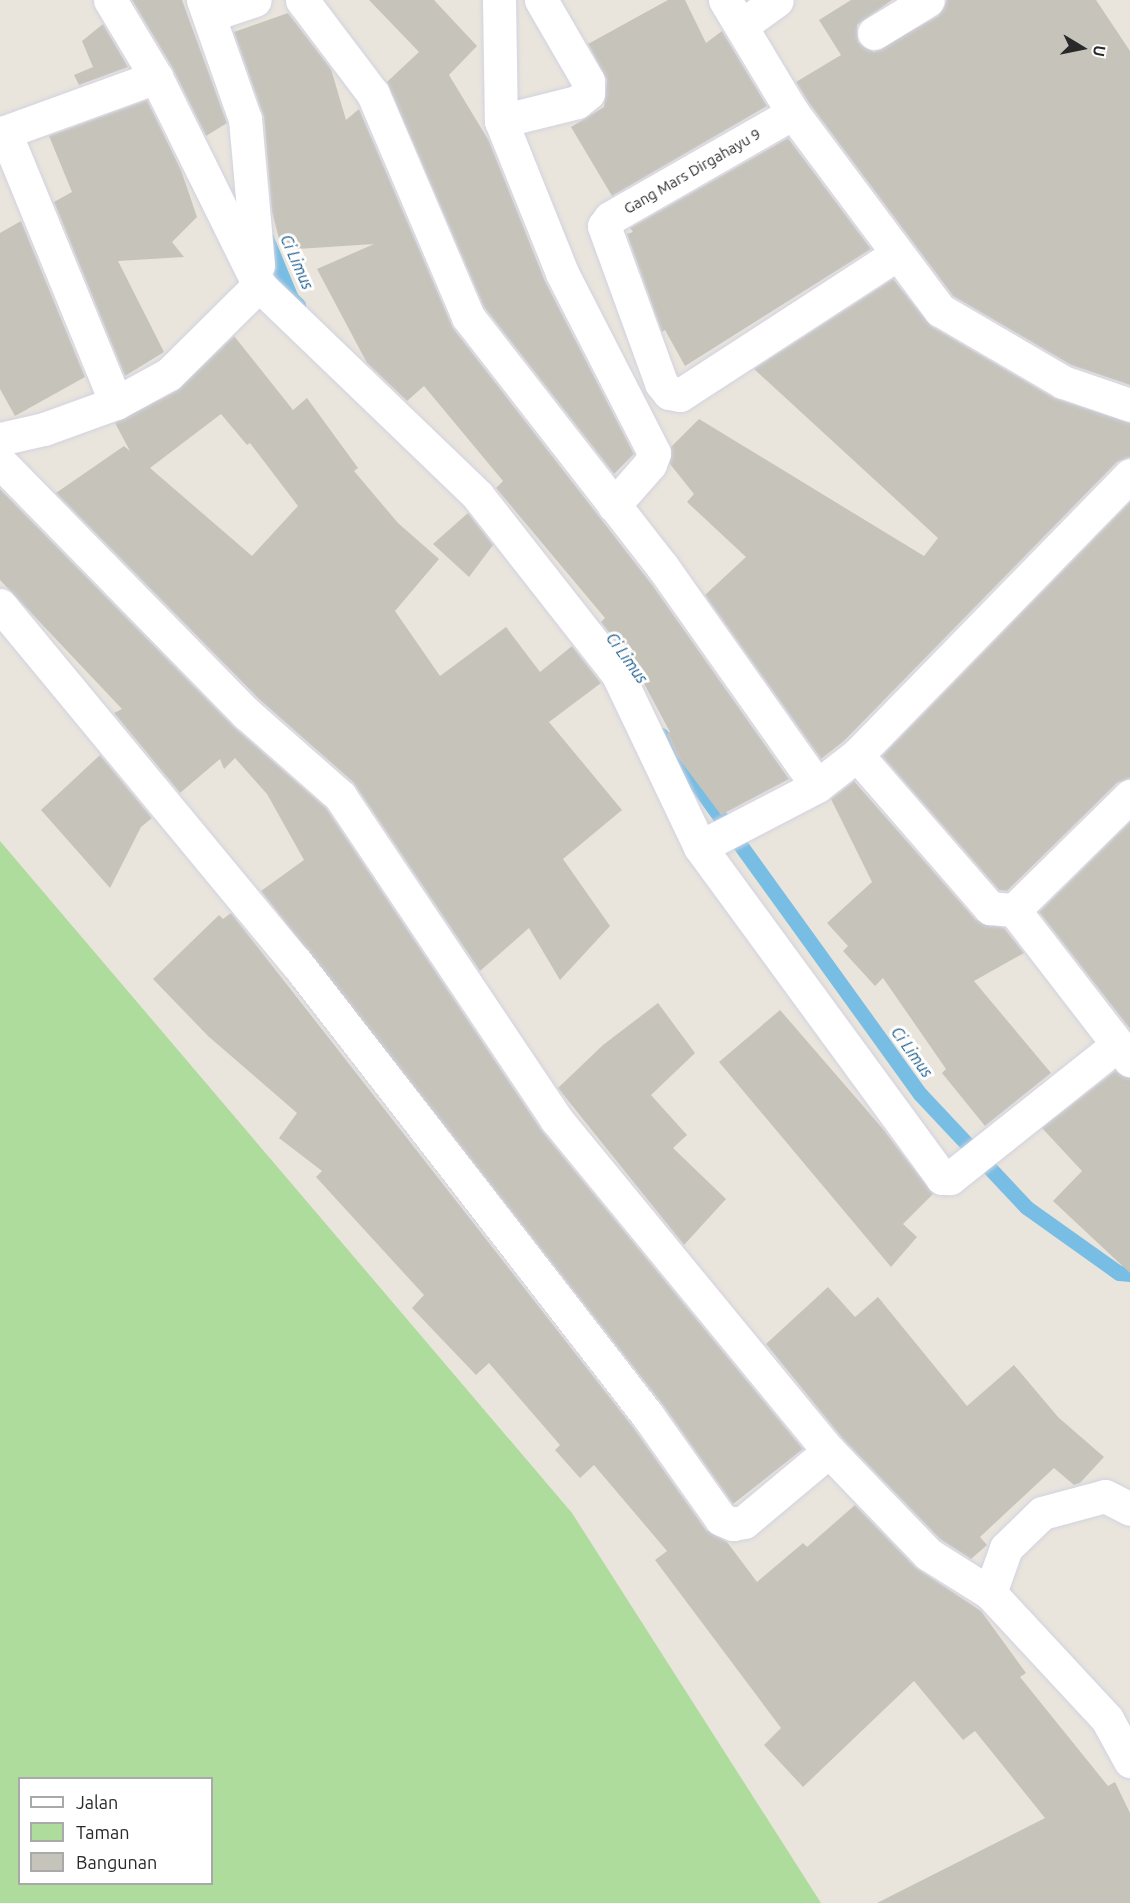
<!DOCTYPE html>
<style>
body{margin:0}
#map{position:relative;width:1130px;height:1903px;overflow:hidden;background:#eae5dc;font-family:Ubuntu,sans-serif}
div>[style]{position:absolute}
.green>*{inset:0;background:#addc9d}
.stream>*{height:15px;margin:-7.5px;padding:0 7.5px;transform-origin:7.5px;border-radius:7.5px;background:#78bde3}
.building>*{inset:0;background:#c6c3bb}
.roads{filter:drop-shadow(0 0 2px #d2d3e1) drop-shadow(0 0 2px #d2d3e1)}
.minor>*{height:33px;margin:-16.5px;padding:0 16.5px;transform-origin:16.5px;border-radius:16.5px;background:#fff}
span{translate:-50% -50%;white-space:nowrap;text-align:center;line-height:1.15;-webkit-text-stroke:6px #fff;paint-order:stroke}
.street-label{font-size:15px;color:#292929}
.water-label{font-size:16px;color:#195b8d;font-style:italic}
.legend{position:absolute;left:18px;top:1777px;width:195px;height:108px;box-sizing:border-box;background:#fff;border:2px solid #a9a9a9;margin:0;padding:8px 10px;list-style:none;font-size:18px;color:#292929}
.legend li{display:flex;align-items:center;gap:12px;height:30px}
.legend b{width:30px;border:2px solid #a9a9a9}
.north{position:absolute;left:1052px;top:18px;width:60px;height:60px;-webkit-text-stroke:4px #fff;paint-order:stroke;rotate:100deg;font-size:16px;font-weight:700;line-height:24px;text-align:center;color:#292929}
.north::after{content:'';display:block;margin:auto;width:21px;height:27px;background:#292929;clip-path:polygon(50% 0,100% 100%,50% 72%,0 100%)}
</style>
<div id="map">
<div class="green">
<div style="clip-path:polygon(evenodd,0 841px,572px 1513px,821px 1903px,0 1903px,0 841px,20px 1778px,212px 1778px,212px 1884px,20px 1884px,20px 1778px)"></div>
</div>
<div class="stream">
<div style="left:266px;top:238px;width:65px;rotate:67.4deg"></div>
<div style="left:291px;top:298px;width:10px;rotate:45deg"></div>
<div style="left:661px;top:735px;width:443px;rotate:54.2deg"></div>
<div style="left:920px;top:1094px;width:155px;rotate:46.8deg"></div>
<div style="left:1026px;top:1207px;width:114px;rotate:35.4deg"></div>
<div style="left:1119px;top:1273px;width:11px;rotate:5deg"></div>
</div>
<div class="building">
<div style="clip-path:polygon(132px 0,182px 0,227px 123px,206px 136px,172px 67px)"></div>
<div style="clip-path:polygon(369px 0,434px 0,477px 46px,449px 75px,489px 141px,545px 281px,634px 454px,614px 474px,484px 307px,387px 82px,419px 52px)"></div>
<div style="clip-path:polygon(668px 0,685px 0,706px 43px,722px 31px,767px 106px,612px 196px,571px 127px,604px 107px,607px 80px,588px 44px)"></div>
<div style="clip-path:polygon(851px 0,892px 0,857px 25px,858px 42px,874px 52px,938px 16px,947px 0,1096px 0,1130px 51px,1130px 385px,1071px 365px,953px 296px,809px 103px,796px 82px,841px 55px,819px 20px)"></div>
<div style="clip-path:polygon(288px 13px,331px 69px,346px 120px,359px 109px,453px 328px,653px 586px,789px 779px,721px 815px,677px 756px,667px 734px,670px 732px,634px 665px,601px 622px,605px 618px,496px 488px,503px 481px,424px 386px,407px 401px,367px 363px,317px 269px,374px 244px,282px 250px,272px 212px,264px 117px,234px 32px)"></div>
<div style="clip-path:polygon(103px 24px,128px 67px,79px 85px,74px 75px,93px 67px,82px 41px)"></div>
<div style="clip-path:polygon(147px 100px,181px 170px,197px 217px,172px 242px,184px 257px,118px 261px,164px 352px,125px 376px,54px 202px,72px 192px,49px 136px)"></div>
<div style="clip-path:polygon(788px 138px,871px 249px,685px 366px,665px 330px,662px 332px,627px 234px,633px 232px,630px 228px)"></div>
<div style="clip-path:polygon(21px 221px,85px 377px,15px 416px,0 389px,0 233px)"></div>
<div style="clip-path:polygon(893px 279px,931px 326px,1054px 398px,1130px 423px,1130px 457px,1117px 462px,844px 741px,821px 759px,705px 595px,746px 557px,687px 502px,694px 494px,670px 464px,671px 447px,699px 419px,924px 556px,938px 538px,754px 369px)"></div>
<div style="clip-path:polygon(evenodd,234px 336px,293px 410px,307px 398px,358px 468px,354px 471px,398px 523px,439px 559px,395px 611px,440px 676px,506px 627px,540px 672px,572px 646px,601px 683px,549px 722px,622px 810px,563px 859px,610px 926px,560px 980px,529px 928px,480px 971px,353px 782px,260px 700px,56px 493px,124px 446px,130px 451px,115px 423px,178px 390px,234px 336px,221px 414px,247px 445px,250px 443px,298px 506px,252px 556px,150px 468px,221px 414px)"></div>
<div style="clip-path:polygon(0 489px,234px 727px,326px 808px,542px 1131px,803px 1449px,733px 1504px,663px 1405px,261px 891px,304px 860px,267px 794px,235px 758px,224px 769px,220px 759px,180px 793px,114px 713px,122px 709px,0 580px)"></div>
<div style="clip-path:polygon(1130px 502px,1130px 778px,1117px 783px,1007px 891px,999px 890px,882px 756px)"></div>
<div style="clip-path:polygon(468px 513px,493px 545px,469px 577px,433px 544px)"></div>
<div style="clip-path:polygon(100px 755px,152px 818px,141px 827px,110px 888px,41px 810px)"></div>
<div style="clip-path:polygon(854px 781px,976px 920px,1004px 928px,1024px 953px,974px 981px,1051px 1073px,985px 1126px,942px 1073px,946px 1069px,883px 978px,875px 986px,843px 951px,848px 946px,827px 923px,872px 882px,831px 799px)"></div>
<div style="clip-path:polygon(1130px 822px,1130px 1029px,1039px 912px)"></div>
<div style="clip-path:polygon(231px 913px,633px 1427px,706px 1530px,727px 1542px,757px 1582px,803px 1543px,807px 1547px,855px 1505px,915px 1567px,981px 1611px,1026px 1673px,1020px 1677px,1108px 1786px,1115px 1782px,1130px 1813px,1130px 1903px,877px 1903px,1045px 1818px,975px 1731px,963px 1740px,914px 1681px,803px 1787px,764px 1745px,781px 1728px,655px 1560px,667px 1551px,594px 1465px,580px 1478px,555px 1450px,560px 1445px,489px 1363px,476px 1375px,412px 1308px,424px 1295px,316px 1177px,322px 1171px,279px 1138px,297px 1113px,208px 1036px,153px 979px,219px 915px,223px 919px)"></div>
<div style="clip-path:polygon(658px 1003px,695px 1053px,651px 1095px,687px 1135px,673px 1148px,726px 1199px,684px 1245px,558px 1088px,603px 1045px)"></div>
<div style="clip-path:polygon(780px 1010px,883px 1129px,933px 1194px,903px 1224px,917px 1237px,891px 1267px,719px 1062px)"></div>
<div style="clip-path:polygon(1115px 1071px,1130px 1078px,1130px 1273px,1053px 1201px,1082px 1171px,1042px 1128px)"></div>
<div style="clip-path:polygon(828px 1287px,855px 1317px,878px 1297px,967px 1406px,1014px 1365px,1058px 1417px,1104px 1457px,1080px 1483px,1074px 1485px,1054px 1468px,980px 1537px,987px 1545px,971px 1559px,940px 1539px,843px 1439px,766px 1344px)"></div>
</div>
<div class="roads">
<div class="minor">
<div style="left:110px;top:0;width:90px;rotate:59.1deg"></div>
<div style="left:156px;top:77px;width:232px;rotate:63.7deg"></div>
<div style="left:259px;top:285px;width:304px;rotate:43.9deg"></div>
<div style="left:478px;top:496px;width:225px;rotate:51.9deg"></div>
<div style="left:617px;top:673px;width:193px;rotate:64.5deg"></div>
<div style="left:700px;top:847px;width:132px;rotate:-27.5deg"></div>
<div style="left:817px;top:786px;width:51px;rotate:-37.8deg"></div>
<div style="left:857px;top:755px;width:391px;rotate:-45.7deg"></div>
<div style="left:203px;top:0;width:126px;rotate:70.6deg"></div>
<div style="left:245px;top:119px;width:147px;rotate:84.9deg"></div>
<div style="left:302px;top:0;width:118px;rotate:52.9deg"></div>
<div style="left:373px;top:94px;width:242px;rotate:66.9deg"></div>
<div style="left:468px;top:317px;width:316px;rotate:52.1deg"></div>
<div style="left:662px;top:566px;width:269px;rotate:54.8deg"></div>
<div style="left:499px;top:0;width:121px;rotate:89.1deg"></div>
<div style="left:501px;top:121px;width:164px;rotate:68.1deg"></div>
<div style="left:562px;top:273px;width:202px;rotate:62.9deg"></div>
<div style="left:654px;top:453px;width:12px;rotate:110deg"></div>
<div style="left:650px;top:464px;width:55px;rotate:131.3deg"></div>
<div style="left:725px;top:0;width:132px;rotate:59deg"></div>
<div style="left:793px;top:113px;width:246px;rotate:53.3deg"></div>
<div style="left:940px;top:310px;width:143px;rotate:30.3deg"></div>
<div style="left:1063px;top:382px;width:71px;rotate:18.9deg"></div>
<div style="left:210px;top:15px;width:47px;rotate:-18.4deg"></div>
<div style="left:741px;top:26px;width:44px;rotate:-35.8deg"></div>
<div style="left:874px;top:33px;width:63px;rotate:-31.4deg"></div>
<div style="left:793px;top:113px;width:211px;rotate:150.2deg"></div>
<div style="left:610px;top:218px;width:10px;rotate:127deg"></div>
<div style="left:604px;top:226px;width:167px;rotate:70deg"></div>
<div style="left:661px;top:383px;width:13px;rotate:51deg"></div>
<div style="left:669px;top:393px;width:11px;rotate:10deg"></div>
<div style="left:680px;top:395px;width:259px;rotate:-33deg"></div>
<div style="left:501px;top:121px;width:78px;rotate:-14deg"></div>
<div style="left:577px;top:102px;width:14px;rotate:-39deg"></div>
<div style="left:588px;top:93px;width:12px;rotate:-90deg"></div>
<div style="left:588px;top:81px;width:94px;rotate:-120.1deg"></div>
<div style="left:116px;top:403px;width:293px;rotate:-112.3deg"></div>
<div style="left:5px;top:132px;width:161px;rotate:-20deg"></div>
<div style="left:0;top:439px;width:45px;rotate:-12.8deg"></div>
<div style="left:44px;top:429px;width:77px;rotate:-19.9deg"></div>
<div style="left:116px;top:403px;width:60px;rotate:-28.7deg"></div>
<div style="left:169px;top:374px;width:127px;rotate:-44.7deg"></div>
<div style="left:0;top:462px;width:353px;rotate:45.6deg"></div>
<div style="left:247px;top:714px;width:124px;rotate:41.4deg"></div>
<div style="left:340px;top:796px;width:389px;rotate:56.2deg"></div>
<div style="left:556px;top:1119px;width:430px;rotate:50.6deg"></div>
<div style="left:829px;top:1451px;width:143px;rotate:46.1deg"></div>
<div style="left:928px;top:1554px;width:73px;rotate:32.2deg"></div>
<div style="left:990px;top:1593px;width:172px;rotate:47.1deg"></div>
<div style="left:1107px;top:1719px;width:48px;rotate:61.3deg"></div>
<div style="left:0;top:605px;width:462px;rotate:50.4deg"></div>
<div style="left:295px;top:961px;width:576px;rotate:52.19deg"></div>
<div style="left:648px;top:1416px;width:126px;rotate:54.7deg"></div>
<div style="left:721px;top:1519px;width:13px;rotate:23deg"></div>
<div style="left:733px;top:1524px;width:11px;rotate:-10deg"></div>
<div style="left:744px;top:1522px;width:111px;rotate:-39.9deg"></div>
<div style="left:857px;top:755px;width:203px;rotate:49deg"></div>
<div style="left:990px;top:908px;width:24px;rotate:5deg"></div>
<div style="left:1014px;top:910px;width:190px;rotate:52.3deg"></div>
<div style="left:700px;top:847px;width:410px;rotate:53.8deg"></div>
<div style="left:942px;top:1178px;width:8px"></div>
<div style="left:950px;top:1178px;width:212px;rotate:-38.5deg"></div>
<div style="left:1014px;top:910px;width:163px;rotate:-44.5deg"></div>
<div style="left:990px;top:1593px;width:48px;rotate:-70.4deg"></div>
<div style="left:1006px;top:1548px;width:50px;rotate:-44.2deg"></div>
<div style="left:1042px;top:1513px;width:65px;rotate:-15.1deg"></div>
<div style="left:1105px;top:1496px;width:28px;rotate:27deg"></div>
</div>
</div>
<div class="street-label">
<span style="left:692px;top:171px;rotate:-30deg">Gang Mars Dirgahayu 9</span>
</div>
<div class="water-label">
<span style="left:297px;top:262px;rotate:66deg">Ci Limus</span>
<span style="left:627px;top:658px;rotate:54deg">Ci Limus</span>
<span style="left:912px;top:1052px;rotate:54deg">Ci Limus</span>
</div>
<ul class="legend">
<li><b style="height:8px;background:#fff"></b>Jalan</li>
<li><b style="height:16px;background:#addc9d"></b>Taman</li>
<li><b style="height:16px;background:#c6c3bb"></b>Bangunan</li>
</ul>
<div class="north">U</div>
</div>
